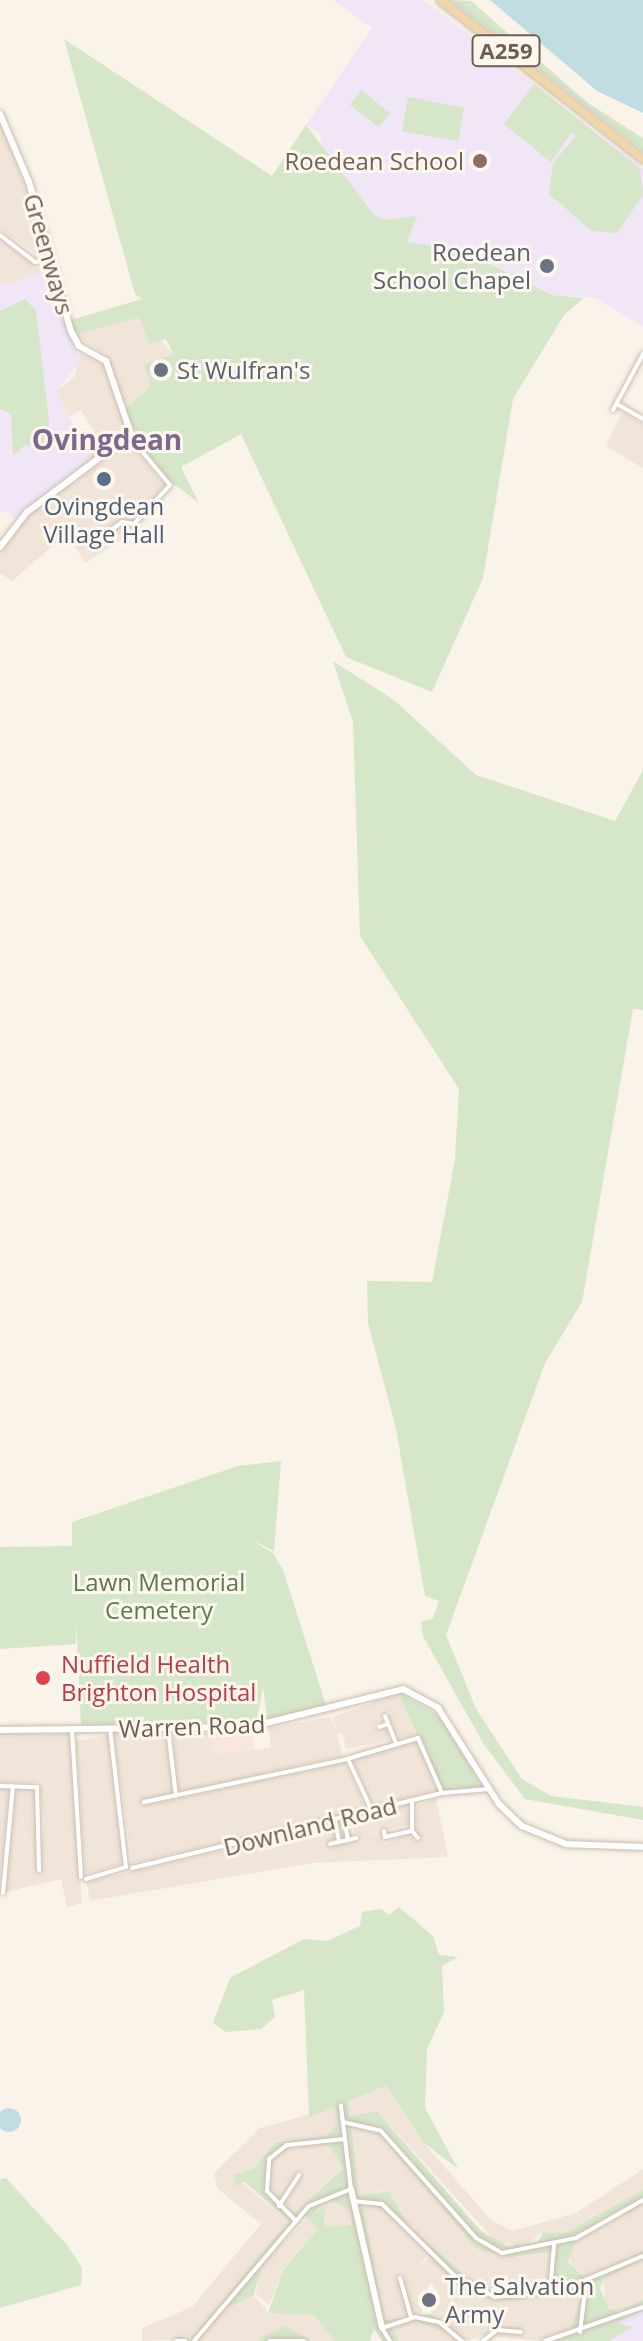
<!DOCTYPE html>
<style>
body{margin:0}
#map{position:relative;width:643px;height:2341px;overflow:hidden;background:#faf3e9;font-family:"Open Sans",sans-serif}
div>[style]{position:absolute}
.residential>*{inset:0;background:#f1e5d9}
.commercial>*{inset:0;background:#f9e6df}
.education>*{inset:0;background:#f0e6f6}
.green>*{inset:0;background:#d5e6c9}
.water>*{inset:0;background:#c0dde1}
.round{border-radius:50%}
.roads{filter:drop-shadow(0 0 2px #cbbcb1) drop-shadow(0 0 2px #cbbcb1)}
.street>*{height:4px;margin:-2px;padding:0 2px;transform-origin:2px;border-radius:2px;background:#fff}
.secondary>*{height:6px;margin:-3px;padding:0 3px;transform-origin:3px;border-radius:3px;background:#fff}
.primary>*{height:8px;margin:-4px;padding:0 4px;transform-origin:4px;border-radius:4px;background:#f0d6ab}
.dots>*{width:22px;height:22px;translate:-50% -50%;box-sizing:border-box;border:4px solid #fdf8ef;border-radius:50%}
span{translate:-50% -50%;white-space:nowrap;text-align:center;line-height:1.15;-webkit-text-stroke:6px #fdf8ef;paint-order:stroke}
.shield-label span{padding:2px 6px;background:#fdf8ef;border:2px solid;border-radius:6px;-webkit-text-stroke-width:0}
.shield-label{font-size:22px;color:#715c50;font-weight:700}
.education-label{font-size:24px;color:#785e54}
.right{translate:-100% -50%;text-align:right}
.worship-label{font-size:24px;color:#5b616d}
.left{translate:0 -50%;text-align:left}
.street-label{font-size:24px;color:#715c50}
.service-label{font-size:24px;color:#4e5e75}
.park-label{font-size:24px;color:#5b7b4d}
.health-label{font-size:24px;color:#be3a42}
.quarter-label{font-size:28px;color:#80688d;font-weight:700}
</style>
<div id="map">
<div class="residential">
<div style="clip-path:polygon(0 123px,28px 193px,38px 255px,0 229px)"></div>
<div style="clip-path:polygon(0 238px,14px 250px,43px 272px,0 286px)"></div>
<div style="clip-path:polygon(140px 316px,173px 354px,146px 363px,151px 387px,125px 409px,106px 354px,74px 335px)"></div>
<div style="clip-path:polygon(80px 353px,106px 367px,126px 428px,92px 463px,81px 440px,94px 432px,81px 410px,69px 417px,56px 391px,74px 377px)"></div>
<div style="clip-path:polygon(622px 412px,643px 424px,643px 468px,606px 446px)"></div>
<div style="clip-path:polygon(130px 443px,166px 487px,133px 520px,131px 534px,85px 563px,71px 540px,62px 538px,12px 581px,0 573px,0 550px,31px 511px)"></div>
<div style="clip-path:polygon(398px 1693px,416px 1735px,398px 1738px,388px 1715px,394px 1711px,382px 1716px,374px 1726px,387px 1728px,389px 1740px,346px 1749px,343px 1733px,337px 1734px,343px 1756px,178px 1792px,173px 1733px,212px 1733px,213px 1754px,271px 1748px,269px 1728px,331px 1717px,337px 1733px,333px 1717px)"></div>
<div style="clip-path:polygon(0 1733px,69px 1734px,82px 1903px,67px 1907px,61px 1879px,6px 1892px,16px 1788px,35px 1790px,39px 1873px,44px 1818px,39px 1782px,0 1782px)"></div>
<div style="clip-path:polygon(114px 1733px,165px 1733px,173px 1793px,143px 1800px,143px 1806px,345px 1763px,366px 1809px,132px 1863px)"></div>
<div style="clip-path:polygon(108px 1735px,123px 1863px,85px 1874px,76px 1741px)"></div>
<div style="clip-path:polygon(417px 1742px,439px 1791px,372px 1805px,350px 1755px)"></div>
<div style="clip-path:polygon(0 1789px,9px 1789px,0 1880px)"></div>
<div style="clip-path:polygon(436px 1798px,448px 1857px,314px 1863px,90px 1901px,87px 1882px,329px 1826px,336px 1836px,330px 1846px,357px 1840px,351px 1821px,407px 1805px,412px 1824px,359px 1836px,381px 1832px,384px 1844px,408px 1835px,416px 1840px,417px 1806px)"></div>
<div style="clip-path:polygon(387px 2084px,423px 2142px,491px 2220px,512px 2231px,576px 2213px,643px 2169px,643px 2190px,565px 2233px,543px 2232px,525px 2245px,497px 2243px,377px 2111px,348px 2116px,347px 2101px)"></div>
<div style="clip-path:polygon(336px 2107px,338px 2124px,327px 2136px,277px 2141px,254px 2168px,233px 2175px,289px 2222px,189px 2339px,142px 2341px,142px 2328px,192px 2307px,261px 2224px,217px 2188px,214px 2173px,260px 2128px)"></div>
<div style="clip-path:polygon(350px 2125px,378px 2133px,477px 2249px,518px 2257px,552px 2252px,546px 2289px,504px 2293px,476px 2285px,403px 2219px,389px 2190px,359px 2195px)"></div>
<div style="clip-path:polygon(328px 2143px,343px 2167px,294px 2214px,270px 2191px,273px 2159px,287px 2148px)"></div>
<div style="clip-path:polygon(328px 2197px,350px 2212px,352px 2225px,318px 2229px,283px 2269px,269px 2305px,255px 2293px,264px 2263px)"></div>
<div style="clip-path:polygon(360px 2204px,381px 2207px,428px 2256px,414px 2269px,430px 2257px,469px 2297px,516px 2301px,584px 2289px,570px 2330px,537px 2341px,482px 2335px,469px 2341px,431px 2314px,437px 2290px,430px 2283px,421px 2312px,385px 2320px)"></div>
<div style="clip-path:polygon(643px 2204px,643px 2251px,585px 2278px,574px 2272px,568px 2254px,576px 2240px)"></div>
<div style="clip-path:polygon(643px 2260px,643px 2300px,621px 2312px,606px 2306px,603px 2280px)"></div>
<div style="clip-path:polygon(254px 2295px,268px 2312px,314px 2315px,335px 2341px,311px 2341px,286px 2327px,257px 2341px,198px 2341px,226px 2307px)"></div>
<div style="clip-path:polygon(411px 2320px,439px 2325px,458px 2341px,399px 2341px,392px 2327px)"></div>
</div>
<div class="commercial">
<div style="clip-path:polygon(252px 1730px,254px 1750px,213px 1754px,212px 1733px)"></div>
</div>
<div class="education">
<div style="clip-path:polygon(333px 0,424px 0,643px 169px,643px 327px,596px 298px,552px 295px,466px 252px,406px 242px,354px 197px,322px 152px,320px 134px,306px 125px,372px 28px)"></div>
<div style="clip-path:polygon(43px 272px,81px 361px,56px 391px,92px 463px,16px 518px,0 510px,0 286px)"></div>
<div style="clip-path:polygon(643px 2310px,643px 2341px,557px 2341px,622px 2320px)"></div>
</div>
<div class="green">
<div style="clip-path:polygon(451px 0,471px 1px,588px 103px,643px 138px,643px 151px)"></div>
<div style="clip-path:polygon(64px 39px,272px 176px,306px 125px,373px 214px,383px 220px,417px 216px,407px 242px,466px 252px,552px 295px,584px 298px,564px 315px,513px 399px,483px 578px,432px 692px,346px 657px,241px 434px,181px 467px,199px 503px,159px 473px,124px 410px,151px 387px,144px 364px,173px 354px,166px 339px,149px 343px,140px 317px,74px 335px,71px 320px,142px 299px,135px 294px)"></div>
<div style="clip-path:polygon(534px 84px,640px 169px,643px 195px,617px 233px,592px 231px,549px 194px,553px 163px,577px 135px,571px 133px,551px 162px,504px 124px)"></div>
<div style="clip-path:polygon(361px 90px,390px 113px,379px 127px,350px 105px)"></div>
<div style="clip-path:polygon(408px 97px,464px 108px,458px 141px,402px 131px)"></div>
<div style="clip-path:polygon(25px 299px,36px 311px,49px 422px,44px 446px,25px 445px,13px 455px,11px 414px,0 409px,0 311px)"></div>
<div style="clip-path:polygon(333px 661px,394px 700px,476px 775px,615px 821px,643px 770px,643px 1010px,633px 1009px,582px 1302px,545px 1363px,446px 1635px,476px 1709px,522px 1779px,551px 1796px,643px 1807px,643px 1820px,525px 1799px,483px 1743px,423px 1636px,421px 1622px,433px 1618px,439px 1601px,425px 1596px,396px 1429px,368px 1323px,367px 1281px,432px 1282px,455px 1159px,459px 1089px,360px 936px,353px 722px)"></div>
<div style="clip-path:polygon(281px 1461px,274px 1551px,250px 1539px,273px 1553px,283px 1570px,326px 1705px,267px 1719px,263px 1687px,257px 1721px,81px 1725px,76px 1617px,76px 1644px,0 1649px,0 1547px,72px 1546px,72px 1522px,238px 1466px)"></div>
<div style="clip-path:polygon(397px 1691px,441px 1717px,485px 1791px,443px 1792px)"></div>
<div style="clip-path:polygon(evenodd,399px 1907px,433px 1936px,439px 1955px,458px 1957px,442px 1966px,444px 2012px,427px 2049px,425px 2108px,458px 2169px,423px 2142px,387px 2085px,348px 2101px,349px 2116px,377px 2111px,480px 2230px,507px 2246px,538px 2242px,543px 2232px,565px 2233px,643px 2190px,643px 2204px,576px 2240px,568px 2262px,585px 2278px,643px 2251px,643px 2260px,603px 2280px,600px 2289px,609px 2308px,621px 2312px,643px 2300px,643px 2310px,617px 2323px,632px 2327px,609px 2341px,537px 2341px,570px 2330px,584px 2289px,516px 2301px,468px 2297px,386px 2211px,362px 2203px,385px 2320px,431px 2314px,469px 2341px,413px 2320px,392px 2327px,399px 2341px,382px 2341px,374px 2329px,370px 2341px,335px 2341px,314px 2315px,268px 2313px,283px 2270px,318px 2229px,305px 2215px,264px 2263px,253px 2296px,226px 2308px,198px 2341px,168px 2341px,190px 2339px,289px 2221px,245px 2182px,235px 2186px,233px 2175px,254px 2168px,276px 2142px,327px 2136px,337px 2124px,335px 2107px,309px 2117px,304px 1990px,272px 2000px,275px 2017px,261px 2029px,226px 2032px,213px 2023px,230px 1978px,304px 1939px,327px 1941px,360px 1926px,362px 1912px,381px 1909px,389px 1915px,399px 1907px,351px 2124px,378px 2133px,477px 2249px,511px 2257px,552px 2252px,546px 2289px,503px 2293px,476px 2285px,407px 2224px,389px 2191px,359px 2195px,351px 2124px,399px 1907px,328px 2143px,343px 2168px,294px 2214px,270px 2191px,273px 2159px,291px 2147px,328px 2143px,399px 1907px,328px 2197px,350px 2212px,352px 2225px,324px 2227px,325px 2207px,313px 2215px,328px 2197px)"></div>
<div style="clip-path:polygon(6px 2178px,68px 2246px,82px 2268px,81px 2285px,0 2308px,0 2180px)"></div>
<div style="clip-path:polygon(286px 2326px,311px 2341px,257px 2341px,271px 2332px)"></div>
</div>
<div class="water">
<div style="clip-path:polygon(490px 0,643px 0,643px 113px,597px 91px)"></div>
<div class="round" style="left:-3px;top:2108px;width:24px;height:24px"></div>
</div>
<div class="roads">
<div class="street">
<div style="left:0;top:235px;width:44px;rotate:37.6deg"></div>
<div style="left:35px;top:262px;width:13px;rotate:-9deg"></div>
<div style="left:617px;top:404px;width:30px;rotate:30deg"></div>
<div style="left:613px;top:410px;width:64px;rotate:-61.8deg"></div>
<div style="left:104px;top:536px;width:23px;rotate:-38deg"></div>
<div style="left:122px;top:522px;width:12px;rotate:9deg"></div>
<div style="left:134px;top:524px;width:53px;rotate:-47.3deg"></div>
<div style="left:170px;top:485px;width:62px;rotate:-129.8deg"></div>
<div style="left:385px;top:1716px;width:29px;rotate:68deg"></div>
<div style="left:379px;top:1727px;width:9px;rotate:-18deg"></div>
<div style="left:168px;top:1729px;width:67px;rotate:83.2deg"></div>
<div style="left:72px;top:1730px;width:147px;rotate:86.5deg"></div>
<div style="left:347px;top:1759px;width:74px;rotate:-16.5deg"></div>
<div style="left:418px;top:1738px;width:60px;rotate:66.4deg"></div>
<div style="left:348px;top:1759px;width:57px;rotate:65.2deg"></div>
<div style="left:0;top:1786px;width:37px;rotate:2deg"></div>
<div style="left:37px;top:1787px;width:83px;rotate:88.6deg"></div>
<div style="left:144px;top:1802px;width:208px;rotate:-11.9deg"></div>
<div style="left:344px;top:1819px;width:21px;rotate:79deg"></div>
<div style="left:335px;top:1821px;width:20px;rotate:79deg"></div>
<div style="left:384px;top:1831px;width:6px;rotate:81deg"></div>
<div style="left:385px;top:1837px;width:28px;rotate:-13deg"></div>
<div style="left:412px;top:1831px;width:31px;rotate:-90deg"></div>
<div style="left:412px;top:1831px;width:9px;rotate:49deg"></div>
<div style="left:330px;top:1844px;width:27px;rotate:-13deg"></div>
<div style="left:132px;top:1868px;width:319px;rotate:-13.6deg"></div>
<div style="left:442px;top:1793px;width:47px;rotate:-4.9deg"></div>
<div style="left:86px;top:1879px;width:42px;rotate:-16.7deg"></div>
<div style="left:126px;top:1867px;width:139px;rotate:-96.6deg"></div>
<div style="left:3px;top:1893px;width:107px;rotate:-84.7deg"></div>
<div style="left:343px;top:2122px;width:39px;rotate:13deg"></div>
<div style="left:381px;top:2131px;width:143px;rotate:48.4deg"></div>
<div style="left:476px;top:2238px;width:30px;rotate:30deg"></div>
<div style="left:502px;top:2253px;width:76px;rotate:-11.5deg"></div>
<div style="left:576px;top:2238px;width:77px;rotate:-29.6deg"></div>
<div style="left:353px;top:2201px;width:29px;rotate:6deg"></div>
<div style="left:382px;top:2204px;width:103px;rotate:44.6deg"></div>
<div style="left:455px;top:2276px;width:45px;rotate:27.7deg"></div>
<div style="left:495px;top:2297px;width:66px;rotate:-6.1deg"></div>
<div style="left:561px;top:2290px;width:89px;rotate:-22.5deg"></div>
<div style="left:279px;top:2206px;width:37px;rotate:-57deg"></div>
<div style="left:296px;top:2221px;width:42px;rotate:-134deg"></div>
<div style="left:267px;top:2191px;width:32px;rotate:-86deg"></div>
<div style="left:269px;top:2159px;width:23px;rotate:-38deg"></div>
<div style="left:287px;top:2145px;width:58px;rotate:-5.9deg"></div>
<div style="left:400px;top:2278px;width:41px;rotate:74.2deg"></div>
<div style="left:550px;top:2292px;width:47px;rotate:-85.1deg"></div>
<div style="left:580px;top:2332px;width:49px;rotate:-83deg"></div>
<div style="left:176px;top:2341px;width:9px"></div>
<div style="left:194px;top:2341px;width:177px;rotate:-49.6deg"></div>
<div style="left:309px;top:2206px;width:45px;rotate:-22deg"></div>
<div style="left:351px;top:2189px;width:84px;rotate:-96.9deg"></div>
<div style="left:270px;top:2341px;width:34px"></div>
<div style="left:390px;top:2341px;width:15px;rotate:-122deg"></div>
<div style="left:382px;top:2328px;width:35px;rotate:-18deg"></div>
<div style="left:415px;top:2317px;width:25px;rotate:12deg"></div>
<div style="left:439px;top:2322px;width:30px;rotate:40deg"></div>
<div style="left:483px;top:2341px;width:18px;rotate:-38deg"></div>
<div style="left:497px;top:2330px;width:24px;rotate:5deg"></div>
<div style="left:545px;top:2341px;width:104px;rotate:-19.1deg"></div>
</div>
<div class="secondary">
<div style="left:0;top:114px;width:74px;rotate:66.9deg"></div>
<div style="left:29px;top:182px;width:155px;rotate:74.3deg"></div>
<div style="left:71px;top:331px;width:17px;rotate:62deg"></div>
<div style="left:79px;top:346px;width:31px;rotate:29deg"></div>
<div style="left:106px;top:361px;width:77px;rotate:71.1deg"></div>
<div style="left:131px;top:434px;width:130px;rotate:143.1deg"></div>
<div style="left:27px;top:512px;width:44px;rotate:127.6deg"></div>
<div style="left:0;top:1730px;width:250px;rotate:-0.7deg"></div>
<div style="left:250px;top:1727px;width:158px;rotate:-13.9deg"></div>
<div style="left:403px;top:1689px;width:40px;rotate:28deg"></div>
<div style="left:438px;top:1708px;width:114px;rotate:57.6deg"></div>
<div style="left:499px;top:1804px;width:32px;rotate:44deg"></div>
<div style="left:522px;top:1826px;width:48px;rotate:22.2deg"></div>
<div style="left:566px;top:1844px;width:77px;rotate:2.2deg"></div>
<div style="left:351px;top:2189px;width:142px;rotate:77.4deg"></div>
</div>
<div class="primary">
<div style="left:441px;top:0;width:257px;rotate:38.2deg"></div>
</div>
</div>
<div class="dots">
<div style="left:480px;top:161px;background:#8d6e63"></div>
<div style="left:547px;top:266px;background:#6b7280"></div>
<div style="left:161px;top:370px;background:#6b7280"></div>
<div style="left:104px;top:479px;background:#5c6f8a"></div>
<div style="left:43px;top:1678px;background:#e0444e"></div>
<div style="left:429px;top:2300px;background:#6b7280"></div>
</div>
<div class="shield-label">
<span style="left:506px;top:51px">A259</span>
</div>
<div class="education-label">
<span class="right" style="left:464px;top:161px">Roedean School</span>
</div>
<div class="worship-label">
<span class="right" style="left:531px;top:266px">Roedean<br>School Chapel</span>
<span class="left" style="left:177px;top:370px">St Wulfran's</span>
<span class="left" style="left:445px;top:2300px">The Salvation<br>Army</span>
</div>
<div class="street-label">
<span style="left:49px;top:254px;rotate:74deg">Greenways</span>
<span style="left:192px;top:1726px;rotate:-2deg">Warren Road</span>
<span style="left:310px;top:1826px;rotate:-14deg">Downland Road</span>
</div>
<div class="service-label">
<span style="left:104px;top:520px">Ovingdean<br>Village Hall</span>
</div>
<div class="park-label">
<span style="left:159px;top:1596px">Lawn Memorial<br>Cemetery</span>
</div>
<div class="health-label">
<span class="left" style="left:61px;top:1678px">Nuffield Health<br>Brighton Hospital</span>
</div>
<div class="quarter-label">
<span style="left:107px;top:439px">Ovingdean</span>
</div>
</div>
